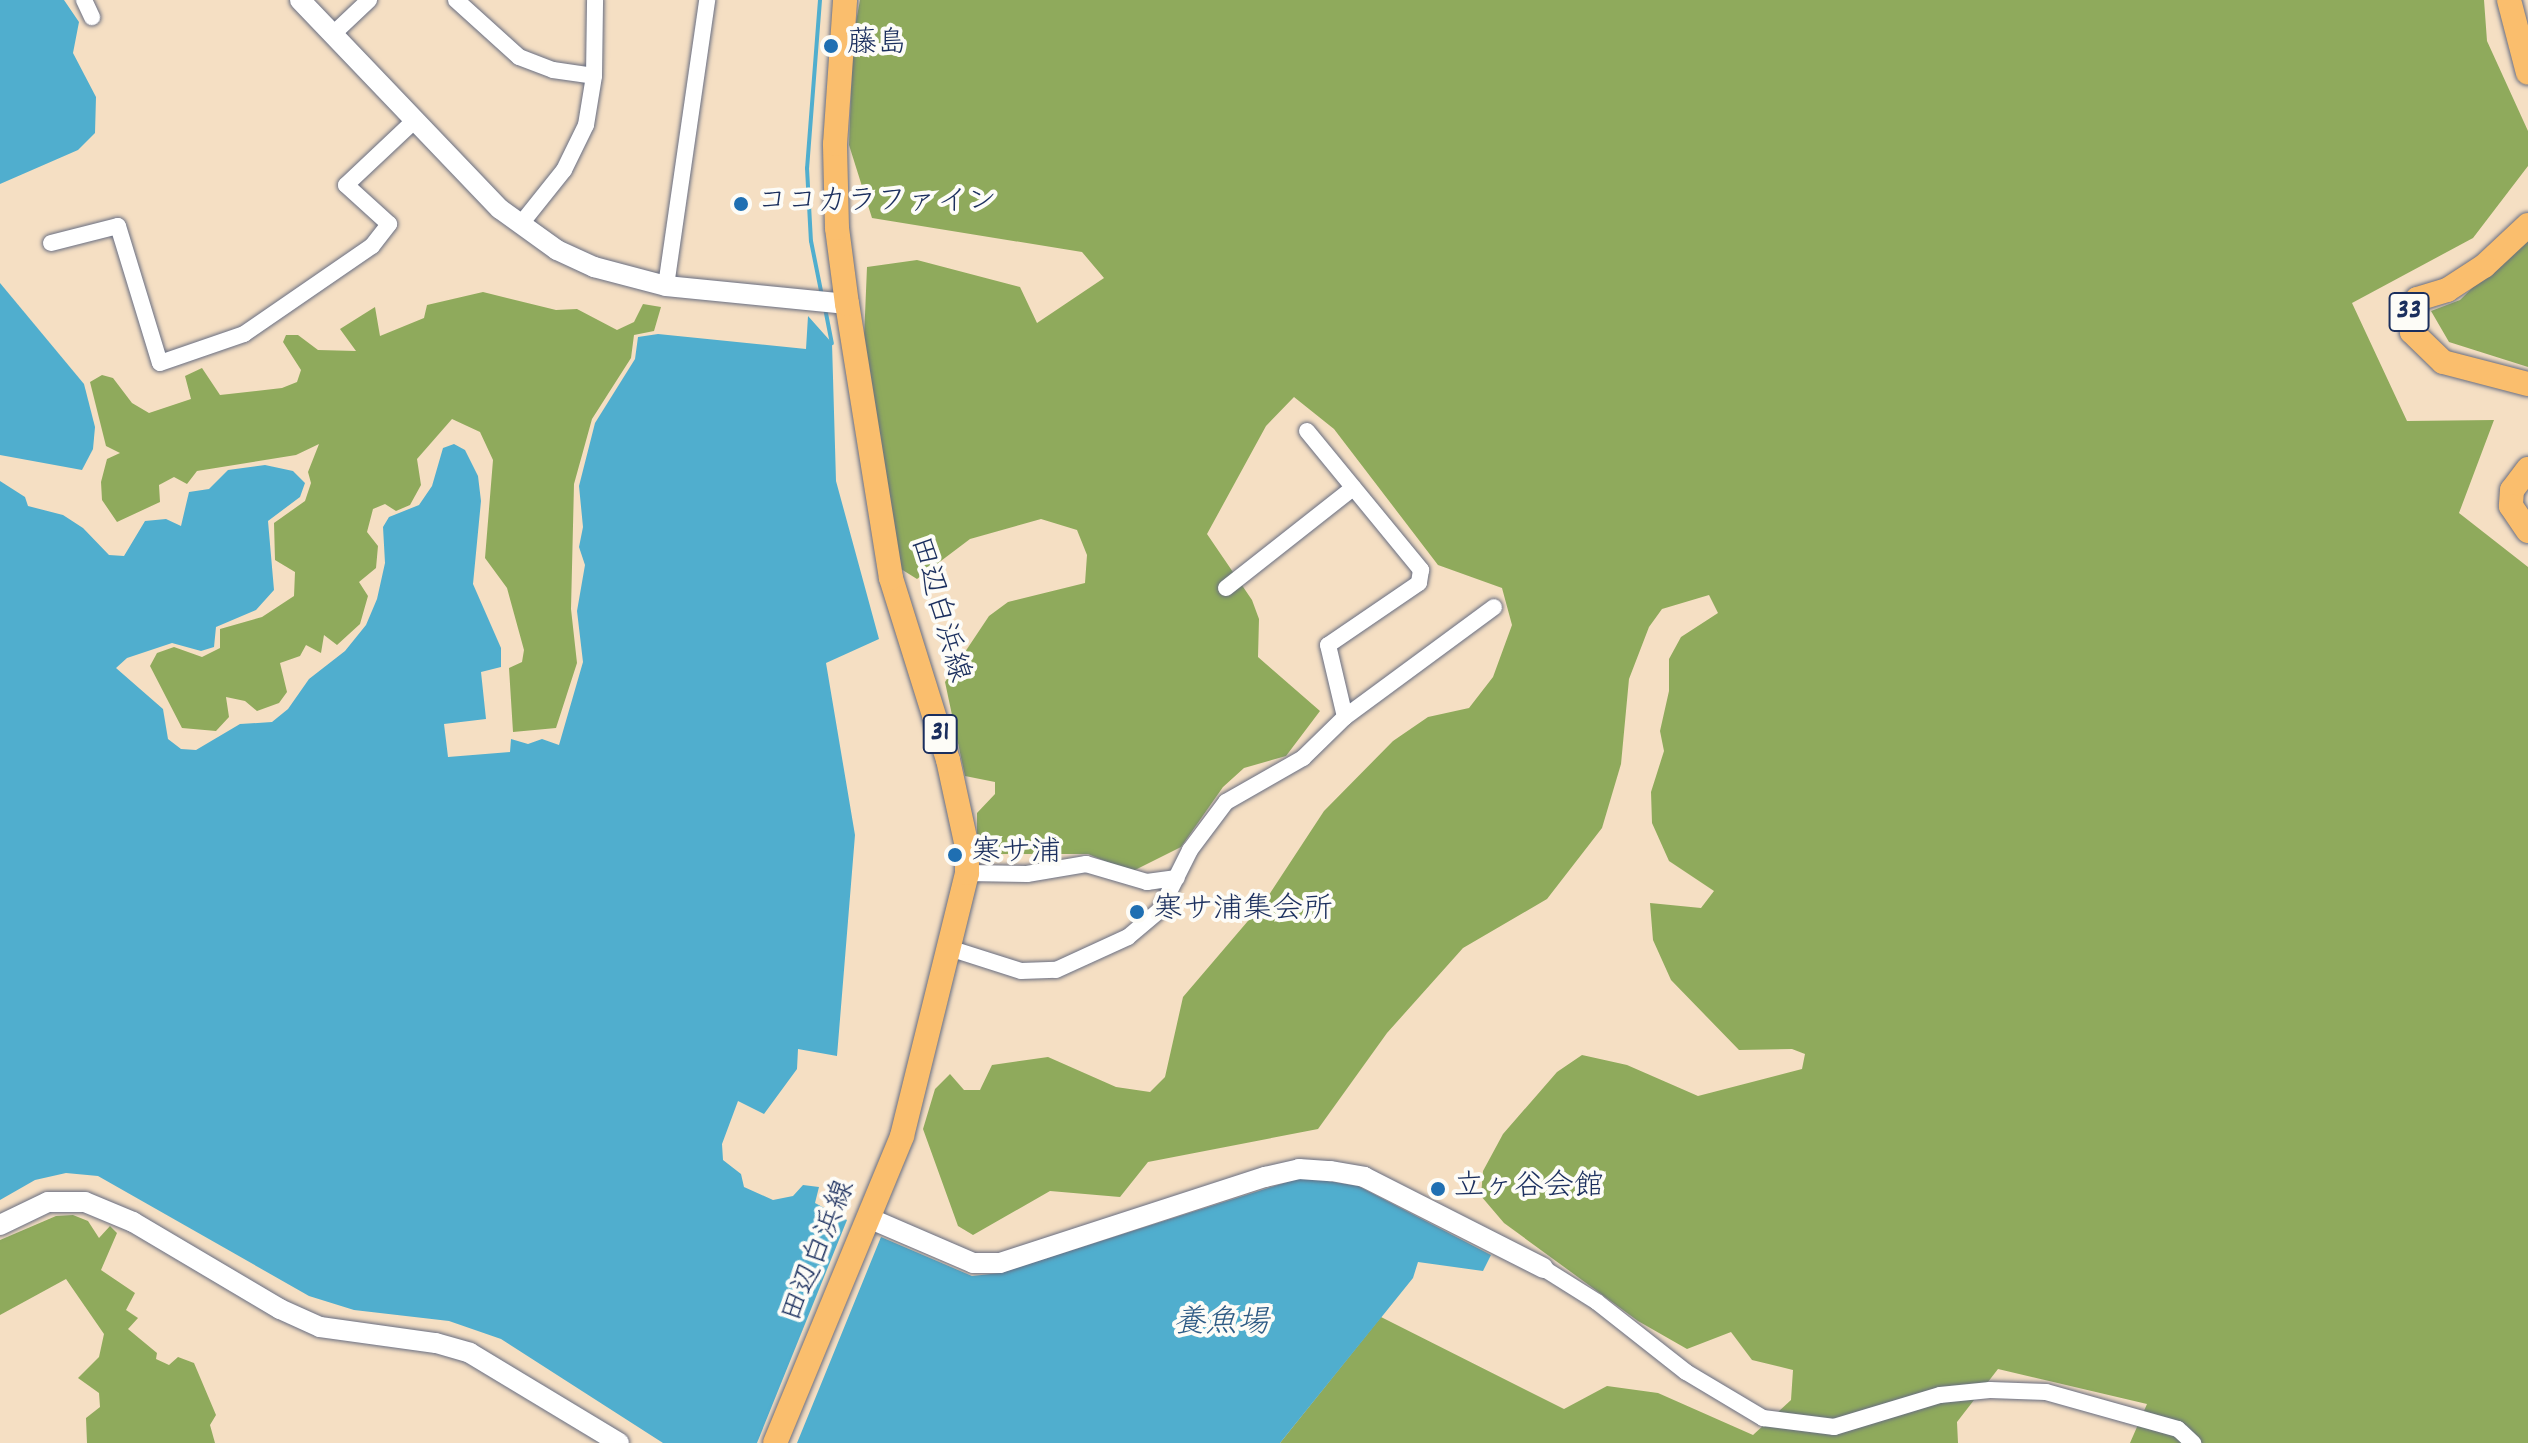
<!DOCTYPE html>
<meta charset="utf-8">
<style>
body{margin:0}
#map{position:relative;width:2528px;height:1443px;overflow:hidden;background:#f5dfc3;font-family:Dekko,"Klee One",sans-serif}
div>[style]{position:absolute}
.forest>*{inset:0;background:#8faa5c}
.water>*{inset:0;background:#50aece}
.stream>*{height:4px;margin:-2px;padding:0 2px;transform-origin:2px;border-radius:2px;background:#50aece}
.roads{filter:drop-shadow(0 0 2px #676d81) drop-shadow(0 0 2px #676d81)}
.minor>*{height:16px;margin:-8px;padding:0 8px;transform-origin:8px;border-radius:8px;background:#fff}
.tertiary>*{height:20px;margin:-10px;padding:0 10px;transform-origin:10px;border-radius:10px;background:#fff}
.primary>*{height:24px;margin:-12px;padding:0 12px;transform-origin:12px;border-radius:12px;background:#fabe6d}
.dots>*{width:22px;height:22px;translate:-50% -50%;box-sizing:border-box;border:4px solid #fdfcf7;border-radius:50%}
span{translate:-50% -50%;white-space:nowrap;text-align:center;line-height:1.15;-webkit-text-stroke:8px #fdfcf7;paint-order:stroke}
.shield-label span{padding:2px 6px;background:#fdfcf7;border:2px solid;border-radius:6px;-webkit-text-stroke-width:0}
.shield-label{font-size:28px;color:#1b2f5e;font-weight:700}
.poi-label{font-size:30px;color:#1b2f5e}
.left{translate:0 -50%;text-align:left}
.street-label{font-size:30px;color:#1b2f5e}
.water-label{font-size:32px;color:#2e5b85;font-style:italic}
</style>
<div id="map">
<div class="forest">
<div style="clip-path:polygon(860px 0,2484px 0,2487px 41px,2528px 131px,2528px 166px,2473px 238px,2352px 303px,2407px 421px,2494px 420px,2459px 513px,2528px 567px,2528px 1443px,2130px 1443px,2147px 1404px,1998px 1369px,1957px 1422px,1958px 1443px,1280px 1443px,1381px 1317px,1564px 1409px,1607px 1386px,1658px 1393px,1753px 1435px,1791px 1400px,1793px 1370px,1752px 1360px,1731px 1332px,1687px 1349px,1638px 1321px,1504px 1223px,1481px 1196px,1483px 1171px,1503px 1134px,1557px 1072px,1582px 1055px,1627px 1065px,1698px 1096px,1802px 1069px,1805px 1054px,1792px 1049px,1739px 1050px,1671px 980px,1653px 940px,1650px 903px,1701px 908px,1714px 891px,1669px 861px,1652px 823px,1651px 792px,1664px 751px,1660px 731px,1669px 691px,1669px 659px,1681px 637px,1718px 613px,1709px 595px,1662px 609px,1649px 627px,1629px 679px,1621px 764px,1602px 828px,1547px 899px,1463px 948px,1387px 1033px,1318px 1129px,1148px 1162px,1120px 1197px,1050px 1191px,973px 1235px,958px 1226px,923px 1129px,935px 1089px,950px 1074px,964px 1090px,980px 1090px,992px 1065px,1048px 1057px,1116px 1087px,1150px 1092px,1165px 1077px,1183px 997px,1265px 901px,1324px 811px,1393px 741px,1428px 717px,1469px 708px,1493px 677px,1512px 625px,1502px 588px,1438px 565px,1334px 429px,1294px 397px,1266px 426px,1207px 534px,1252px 600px,1259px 619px,1258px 657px,1320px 711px,1286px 756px,1244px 768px,1223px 787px,1181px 847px,1131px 872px,1088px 854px,977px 854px,977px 813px,995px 794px,995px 782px,965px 776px,945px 682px,989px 616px,1008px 602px,1085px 583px,1087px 555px,1077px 530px,1041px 519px,970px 539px,917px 579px,901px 569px,863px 363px,867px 267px,917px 260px,1020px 287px,1037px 323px,1104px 278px,1082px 252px,872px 218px,849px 145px,853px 38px)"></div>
<div style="clip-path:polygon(2528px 233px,2528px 367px,2449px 342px,2431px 311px,2460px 300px)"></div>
<div style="clip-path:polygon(483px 292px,556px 310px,577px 309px,617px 330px,634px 322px,643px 304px,661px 307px,654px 331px,634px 335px,631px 358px,592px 419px,574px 484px,571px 609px,577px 663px,556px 728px,513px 732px,509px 668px,522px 662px,524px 650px,507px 588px,485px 558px,493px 460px,480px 432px,452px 419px,417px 459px,421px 485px,410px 505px,396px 511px,385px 504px,373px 509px,367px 532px,378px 546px,376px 568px,359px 582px,368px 596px,360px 624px,337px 645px,324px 635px,321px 653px,306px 645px,300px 656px,280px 663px,287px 692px,279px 703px,257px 711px,245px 701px,226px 697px,229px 717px,216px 731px,182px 728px,150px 666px,157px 653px,174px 647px,202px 657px,220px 648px,220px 629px,262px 617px,294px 596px,295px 572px,275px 560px,274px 523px,305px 501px,311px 483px,308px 472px,319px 444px,296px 455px,197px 471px,187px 484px,174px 477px,159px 485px,160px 502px,117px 522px,102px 500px,101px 482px,107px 459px,120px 453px,106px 446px,90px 382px,102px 375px,113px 378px,132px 403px,149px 413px,191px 399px,185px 376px,202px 368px,220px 395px,282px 388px,297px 382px,301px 370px,283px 342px,286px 335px,298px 335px,318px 350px,356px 351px,340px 329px,375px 307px,380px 336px,424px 318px,427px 305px)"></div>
<div style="clip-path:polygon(73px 1215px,88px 1221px,99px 1238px,110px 1226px,117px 1233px,101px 1270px,135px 1293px,126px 1310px,138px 1318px,128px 1329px,157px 1353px,156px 1359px,169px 1365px,178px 1357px,194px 1363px,216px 1415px,210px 1425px,215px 1443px,87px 1443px,86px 1418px,100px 1407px,99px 1393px,78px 1378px,99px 1357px,104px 1334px,66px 1279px,0 1315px,0 1240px,56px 1216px)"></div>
</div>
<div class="water">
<div style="clip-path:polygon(0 0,64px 0,79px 22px,73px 53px,96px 97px,95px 133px,78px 150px,0 184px)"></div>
<div style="clip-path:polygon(0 283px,84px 384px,95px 427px,93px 449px,82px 470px,0 455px)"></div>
<div style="clip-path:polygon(808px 316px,832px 343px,836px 481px,879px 639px,826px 663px,855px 835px,837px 1056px,798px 1049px,797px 1069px,764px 1114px,738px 1101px,722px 1144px,723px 1160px,741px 1174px,744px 1187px,773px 1200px,793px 1196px,803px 1185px,819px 1187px,815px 1203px,847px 1220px,757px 1443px,663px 1443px,501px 1339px,449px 1321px,354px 1310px,309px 1296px,98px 1176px,66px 1173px,35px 1180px,0 1200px,0 481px,25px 497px,28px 506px,63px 515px,83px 528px,109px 555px,124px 556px,145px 521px,166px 519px,181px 526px,189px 492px,209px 489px,228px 470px,265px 465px,293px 471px,305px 483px,300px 497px,268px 521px,274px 590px,256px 610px,216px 627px,214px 647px,201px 651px,172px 643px,127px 658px,116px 668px,163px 709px,168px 739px,181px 749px,196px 750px,240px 724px,272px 722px,288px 709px,309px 679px,345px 651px,366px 625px,377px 599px,385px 563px,383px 527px,389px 517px,419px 505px,432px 486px,443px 448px,454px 444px,465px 450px,478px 476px,481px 501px,473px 584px,501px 648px,501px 667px,481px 672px,486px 719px,444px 724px,448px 757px,510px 752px,511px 739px,528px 744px,542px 739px,559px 745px,583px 662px,577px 611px,585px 565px,579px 547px,583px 527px,579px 486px,595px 423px,635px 359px,638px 337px,658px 334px,806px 349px)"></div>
<div style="clip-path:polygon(1303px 1177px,1358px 1186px,1491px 1255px,1483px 1271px,1418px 1262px,1413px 1278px,1280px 1443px,797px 1443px,881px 1237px,972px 1276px,1000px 1273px)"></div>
</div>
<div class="stream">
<div style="left:820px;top:0;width:169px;rotate:94.4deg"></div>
<div style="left:807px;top:168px;width:73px;rotate:86.9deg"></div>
<div style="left:811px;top:241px;width:56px;rotate:78.7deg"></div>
<div style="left:825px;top:308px;width:36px;rotate:79deg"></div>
</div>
<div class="roads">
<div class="minor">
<div style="left:84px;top:0;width:19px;rotate:65deg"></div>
<div style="left:456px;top:0;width:85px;rotate:42.1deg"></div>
<div style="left:519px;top:57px;width:36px;rotate:21deg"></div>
<div style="left:553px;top:70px;width:41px;rotate:8.3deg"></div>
<div style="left:332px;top:35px;width:51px;rotate:-43.4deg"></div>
<div style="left:520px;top:225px;width:70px;rotate:-51.3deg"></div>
<div style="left:564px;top:170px;width:50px;rotate:-63.9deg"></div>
<div style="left:586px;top:125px;width:50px;rotate:-80.7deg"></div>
<div style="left:594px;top:76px;width:76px;rotate:-89.2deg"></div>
<div style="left:51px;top:243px;width:69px;rotate:-14.2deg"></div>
<div style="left:118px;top:226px;width:143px;rotate:73deg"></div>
<div style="left:160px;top:363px;width:89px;rotate:-19deg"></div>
<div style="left:244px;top:334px;width:155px;rotate:-34.5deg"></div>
<div style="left:372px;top:246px;width:28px;rotate:-52deg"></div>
<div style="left:389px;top:224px;width:58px;rotate:-137.8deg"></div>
<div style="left:346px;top:185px;width:95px;rotate:-43.3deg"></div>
<div style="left:666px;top:286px;width:289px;rotate:-81.8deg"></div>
<div style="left:1307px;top:431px;width:180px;rotate:50.6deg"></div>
<div style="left:1421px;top:570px;width:13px;rotate:99deg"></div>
<div style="left:1419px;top:583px;width:110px;rotate:145.7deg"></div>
<div style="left:1328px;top:645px;width:74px;rotate:76.7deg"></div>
<div style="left:1226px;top:588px;width:162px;rotate:-38.2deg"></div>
<div style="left:967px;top:873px;width:60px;rotate:1deg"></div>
<div style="left:1027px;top:874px;width:60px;rotate:-9.6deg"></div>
<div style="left:1086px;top:864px;width:64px;rotate:16.4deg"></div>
<div style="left:1147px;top:882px;width:30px;rotate:-8deg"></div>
<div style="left:952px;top:949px;width:72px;rotate:17.7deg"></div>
<div style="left:1021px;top:971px;width:35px;rotate:-2deg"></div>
<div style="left:1056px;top:970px;width:79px;rotate:-24.6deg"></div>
<div style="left:1128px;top:937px;width:42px;rotate:-40.2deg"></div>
<div style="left:1160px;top:910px;width:67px;rotate:-63.4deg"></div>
<div style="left:1190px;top:850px;width:60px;rotate:-53.1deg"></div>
<div style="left:1226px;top:802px;width:89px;rotate:-29.7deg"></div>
<div style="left:1303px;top:758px;width:59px;rotate:-44.3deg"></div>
<div style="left:1345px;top:717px;width:185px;rotate:-36.4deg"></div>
<div style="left:1543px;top:1268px;width:64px;rotate:32.2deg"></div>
<div style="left:1597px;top:1302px;width:113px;rotate:38.2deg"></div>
<div style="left:1686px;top:1372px;width:90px;rotate:30.9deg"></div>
<div style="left:1763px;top:1418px;width:72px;rotate:7.2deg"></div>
<div style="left:1834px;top:1427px;width:111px;rotate:-16.8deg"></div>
<div style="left:1940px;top:1395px;width:50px;rotate:-5.7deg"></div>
<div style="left:1990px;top:1390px;width:56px;rotate:2deg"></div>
<div style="left:2046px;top:1392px;width:137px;rotate:15.7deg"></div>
<div style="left:2178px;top:1429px;width:21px;rotate:43deg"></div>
</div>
<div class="tertiary">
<div style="left:300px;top:0;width:289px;rotate:46.3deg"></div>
<div style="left:500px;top:209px;width:70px;rotate:35.7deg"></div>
<div style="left:557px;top:250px;width:41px;rotate:24.7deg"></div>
<div style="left:594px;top:267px;width:74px;rotate:14.8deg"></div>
<div style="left:666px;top:286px;width:182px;rotate:5.7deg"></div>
<div style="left:871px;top:1219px;width:111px;rotate:23.3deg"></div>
<div style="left:973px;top:1263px;width:27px"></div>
<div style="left:1000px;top:1263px;width:279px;rotate:-18deg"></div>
<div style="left:1265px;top:1177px;width:35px;rotate:-13deg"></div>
<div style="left:1299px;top:1169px;width:32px;rotate:4deg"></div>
<div style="left:1331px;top:1171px;width:34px;rotate:10deg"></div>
<div style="left:1364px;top:1177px;width:201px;rotate:26.9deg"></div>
<div style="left:0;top:1225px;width:53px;rotate:-25.6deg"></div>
<div style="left:48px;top:1202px;width:37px"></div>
<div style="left:85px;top:1202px;width:52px;rotate:22.6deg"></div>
<div style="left:133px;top:1222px;width:171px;rotate:30.6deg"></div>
<div style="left:280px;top:1309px;width:44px;rotate:24.2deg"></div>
<div style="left:320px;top:1327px;width:117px;rotate:7.9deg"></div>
<div style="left:436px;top:1343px;width:35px;rotate:16deg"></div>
<div style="left:470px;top:1353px;width:174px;rotate:31.1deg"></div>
</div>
<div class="primary">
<div style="left:2509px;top:0;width:75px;rotate:75.4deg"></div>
<div style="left:2528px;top:225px;width:60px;rotate:137deg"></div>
<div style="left:2484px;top:266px;width:44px;rotate:147deg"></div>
<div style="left:2447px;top:290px;width:31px;rotate:163deg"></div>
<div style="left:2417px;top:299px;width:16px;rotate:120deg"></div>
<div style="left:2409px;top:313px;width:19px;rotate:81deg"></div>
<div style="left:2412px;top:332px;width:43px;rotate:44.1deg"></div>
<div style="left:2443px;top:362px;width:88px;rotate:14.5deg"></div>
<div style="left:2528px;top:469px;width:26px;rotate:127deg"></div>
<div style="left:2512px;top:490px;width:16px;rotate:94deg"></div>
<div style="left:2511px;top:506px;width:30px;rotate:56deg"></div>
<div style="left:775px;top:1443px;width:332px;rotate:-67.5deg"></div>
<div style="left:902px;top:1136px;width:271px;rotate:-76.1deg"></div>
<div style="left:967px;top:873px;width:26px;rotate:-90deg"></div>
<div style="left:967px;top:847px;width:89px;rotate:-102.3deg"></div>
<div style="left:948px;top:760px;width:191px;rotate:-107.4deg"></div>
<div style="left:891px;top:578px;width:278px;rotate:-99.1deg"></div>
<div style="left:847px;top:304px;width:77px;rotate:-97.5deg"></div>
<div style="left:837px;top:228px;width:84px;rotate:-91.4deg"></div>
<div style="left:835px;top:144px;width:144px;rotate:-86deg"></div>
</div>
</div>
<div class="dots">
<div style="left:831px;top:46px;background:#1f6fb2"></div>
<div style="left:741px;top:204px;background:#1f6fb2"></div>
<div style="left:955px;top:855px;background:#1f6fb2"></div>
<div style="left:1137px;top:912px;background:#1f6fb2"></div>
<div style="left:1438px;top:1189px;background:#1f6fb2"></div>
</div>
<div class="shield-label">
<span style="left:2409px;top:312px">33</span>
<span style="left:940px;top:734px">31</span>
</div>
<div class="poi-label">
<span class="left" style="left:847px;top:46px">藤島</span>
<span class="left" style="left:757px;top:204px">ココカラファイン</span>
<span class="left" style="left:971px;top:855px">寒サ浦</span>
<span class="left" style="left:1153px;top:912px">寒サ浦集会所</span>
<span class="left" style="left:1454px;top:1189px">立ヶ谷会館</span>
</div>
<div class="street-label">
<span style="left:937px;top:610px;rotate:74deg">田辺白浜線</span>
<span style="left:821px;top:1252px;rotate:-68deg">田辺白浜線</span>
</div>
<div class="water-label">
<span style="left:1221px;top:1325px">養魚場</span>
</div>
</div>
